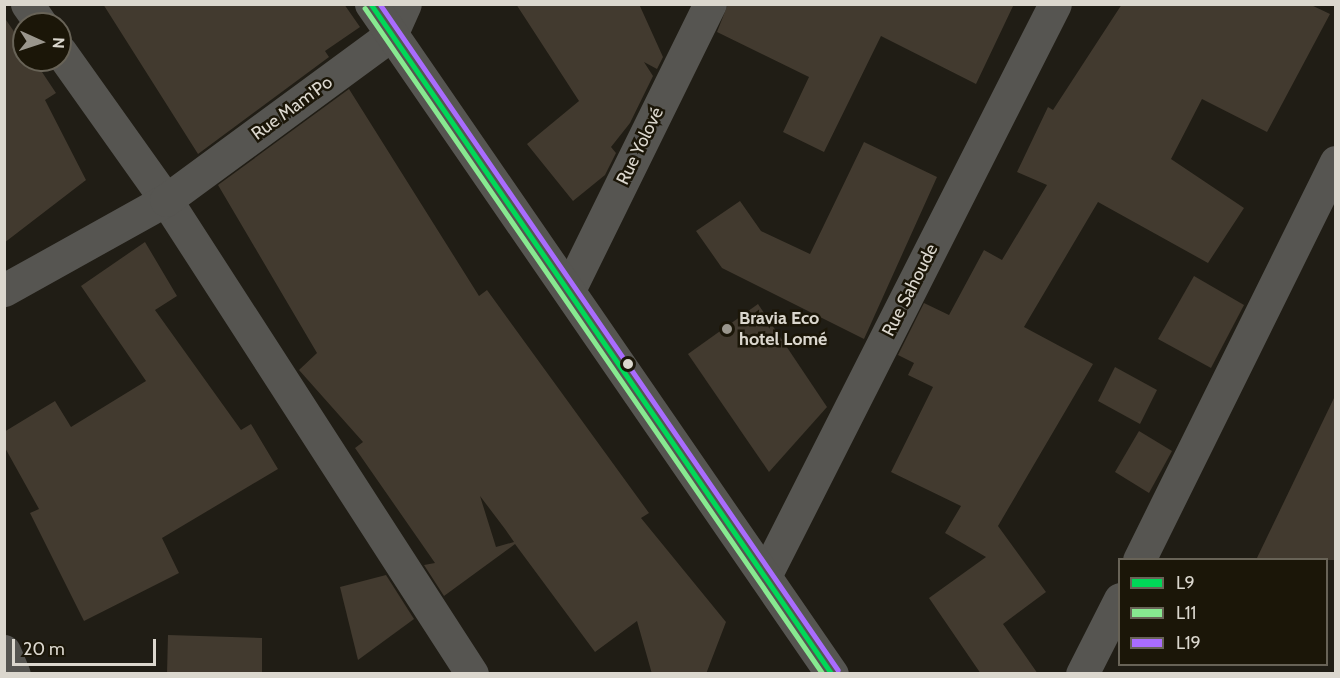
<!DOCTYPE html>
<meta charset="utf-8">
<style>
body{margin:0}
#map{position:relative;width:1340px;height:678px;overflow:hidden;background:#201d15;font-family:Cabin,sans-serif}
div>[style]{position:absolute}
.building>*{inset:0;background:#423a2f}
.minor>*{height:33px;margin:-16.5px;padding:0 16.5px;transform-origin:16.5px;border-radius:16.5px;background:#565551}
.tertiary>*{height:33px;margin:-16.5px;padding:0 16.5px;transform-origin:16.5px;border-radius:16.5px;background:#565551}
.bus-1>*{height:4.5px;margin:-2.25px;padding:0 2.25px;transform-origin:2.25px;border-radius:2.25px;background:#01d758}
.bus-2>*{height:4.5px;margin:-2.25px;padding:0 2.25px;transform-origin:2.25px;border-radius:2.25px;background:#87e990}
.bus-3>*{height:4.5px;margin:-2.25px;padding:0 2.25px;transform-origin:2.25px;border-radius:2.25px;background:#a96cfe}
.dots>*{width:16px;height:16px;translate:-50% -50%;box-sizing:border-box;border:3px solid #1b1608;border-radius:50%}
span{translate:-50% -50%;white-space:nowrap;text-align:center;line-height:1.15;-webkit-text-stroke:5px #1b1608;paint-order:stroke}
.street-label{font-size:18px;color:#dbd7ce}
.poi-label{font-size:18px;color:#dbd7ce;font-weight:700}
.left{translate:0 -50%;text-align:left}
.frame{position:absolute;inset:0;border:6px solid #dbd7ce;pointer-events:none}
.legend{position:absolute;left:1118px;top:558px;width:210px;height:108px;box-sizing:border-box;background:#1b1608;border:2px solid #686357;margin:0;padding:8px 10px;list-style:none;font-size:18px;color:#dbd7ce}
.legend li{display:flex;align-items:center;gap:12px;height:30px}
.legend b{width:30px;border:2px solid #686357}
.north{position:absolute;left:12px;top:12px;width:60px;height:60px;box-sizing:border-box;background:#1b1608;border:2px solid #686357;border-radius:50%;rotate:93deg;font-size:16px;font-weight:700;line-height:24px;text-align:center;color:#dbd7ce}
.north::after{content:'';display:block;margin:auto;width:21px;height:27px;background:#9a968d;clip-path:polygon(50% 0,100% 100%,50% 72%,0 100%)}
.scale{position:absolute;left:12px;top:639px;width:144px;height:27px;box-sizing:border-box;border:3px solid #dbd7ce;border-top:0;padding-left:8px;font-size:18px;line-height:21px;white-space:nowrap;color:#dbd7ce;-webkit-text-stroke:4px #1b1608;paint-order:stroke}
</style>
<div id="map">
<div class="building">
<div style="clip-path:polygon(103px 4px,344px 4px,360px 27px,325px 51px,329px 57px,198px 154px)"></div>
<div style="clip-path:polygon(516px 4px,639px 4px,663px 57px,657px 69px,644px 62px,653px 76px,630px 123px,611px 147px,616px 153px,605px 175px,573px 201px,527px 144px,579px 101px)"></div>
<div style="clip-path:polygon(728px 4px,1014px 4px,976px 84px,881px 36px,824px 152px,783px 132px,809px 77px,717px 32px)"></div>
<div style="clip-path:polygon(1122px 4px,1309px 4px,1330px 14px,1267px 132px,1202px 99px,1171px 159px,1244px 208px,1208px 263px,1098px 202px,1024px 327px,1093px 364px,998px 526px,1046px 592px,1003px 624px,1038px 674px,981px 674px,929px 598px,986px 557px,945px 533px,961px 506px,891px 472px,933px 387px,908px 375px,914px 363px,898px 355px,924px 303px,949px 315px,984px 250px,1002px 260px,1047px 185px,1017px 172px,1048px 107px,1053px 110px)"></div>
<div style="clip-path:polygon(4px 17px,24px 46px,24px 60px,34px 60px,56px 93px,45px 100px,86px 180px,4px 243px)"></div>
<div style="clip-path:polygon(evenodd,349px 89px,479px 296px,487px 290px,649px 513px,641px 518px,726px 622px,706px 674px,652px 674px,637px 621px,595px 652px,515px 544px,444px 596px,424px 565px,435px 563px,355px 448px,363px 442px,299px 370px,317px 353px,218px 185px,349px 89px,480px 496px,505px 529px,514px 542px,496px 547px,480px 496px)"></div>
<div style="clip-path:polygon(864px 142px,937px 177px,864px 339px,722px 268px,696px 231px,740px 201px,761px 231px,810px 254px)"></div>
<div style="clip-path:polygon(145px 242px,177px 296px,155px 310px,241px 430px,251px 424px,278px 469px,162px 538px,179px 573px,84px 621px,30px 513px,39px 509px,4px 446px,4px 432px,55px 401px,71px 427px,146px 381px,81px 286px)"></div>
<div style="clip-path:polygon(1194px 276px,1244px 305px,1211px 368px,1158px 339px)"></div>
<div style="clip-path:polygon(758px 304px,827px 407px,769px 472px,688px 354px)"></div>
<div style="clip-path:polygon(1115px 367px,1157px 390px,1140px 424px,1098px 401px)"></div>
<div style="clip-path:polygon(1335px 396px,1335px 560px,1256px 560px)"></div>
<div style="clip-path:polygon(1139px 431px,1172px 451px,1149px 493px,1115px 472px)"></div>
<div style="clip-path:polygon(386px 575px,414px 619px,358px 660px,340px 587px)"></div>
<div style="clip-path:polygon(168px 635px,262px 638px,262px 674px,167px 674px)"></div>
</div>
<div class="minor">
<div style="left:27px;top:4px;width:24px;rotate:55deg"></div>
<div style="left:60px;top:51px;width:183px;rotate:54.6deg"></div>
<div style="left:166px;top:200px;width:564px;rotate:57.15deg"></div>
<div style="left:570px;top:288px;width:317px;rotate:-63.8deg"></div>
<div style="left:4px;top:290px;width:185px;rotate:-29.1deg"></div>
<div style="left:166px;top:200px;width:279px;rotate:-36.3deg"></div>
<div style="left:391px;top:35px;width:34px;rotate:-66deg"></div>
<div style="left:1139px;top:560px;width:444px;rotate:-63.7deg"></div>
<div style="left:765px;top:576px;width:641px;rotate:-63.12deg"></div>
<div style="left:4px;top:651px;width:25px;rotate:67deg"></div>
<div style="left:1082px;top:674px;width:84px;rotate:-63.1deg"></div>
</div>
<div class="tertiary">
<div style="left:371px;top:4px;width:813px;rotate:55.47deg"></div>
</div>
<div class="bus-1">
<div style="left:371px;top:4px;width:813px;rotate:55.47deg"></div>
</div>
<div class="bus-2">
<div style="left:365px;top:8px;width:808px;rotate:55.48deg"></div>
</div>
<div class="bus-3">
<div style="left:380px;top:4px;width:808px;rotate:55.48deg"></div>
</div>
<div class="dots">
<div style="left:727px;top:329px;background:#9a968d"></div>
<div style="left:628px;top:364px;background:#dbd7ce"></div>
</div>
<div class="street-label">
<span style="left:292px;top:108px;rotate:-36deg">Rue Mam'Po</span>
<span style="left:640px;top:146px;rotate:-64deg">Rue Yolové</span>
<span style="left:910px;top:290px;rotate:-63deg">Rue Sahoude</span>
</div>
<div class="poi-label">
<span class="left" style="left:739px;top:329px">Bravia Eco<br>hotel Lomé</span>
</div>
<div class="frame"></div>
<ul class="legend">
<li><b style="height:8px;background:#01d758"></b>L9</li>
<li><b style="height:8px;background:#87e990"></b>L11</li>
<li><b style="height:8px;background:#a96cfe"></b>L19</li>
</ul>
<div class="north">N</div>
<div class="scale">20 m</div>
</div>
